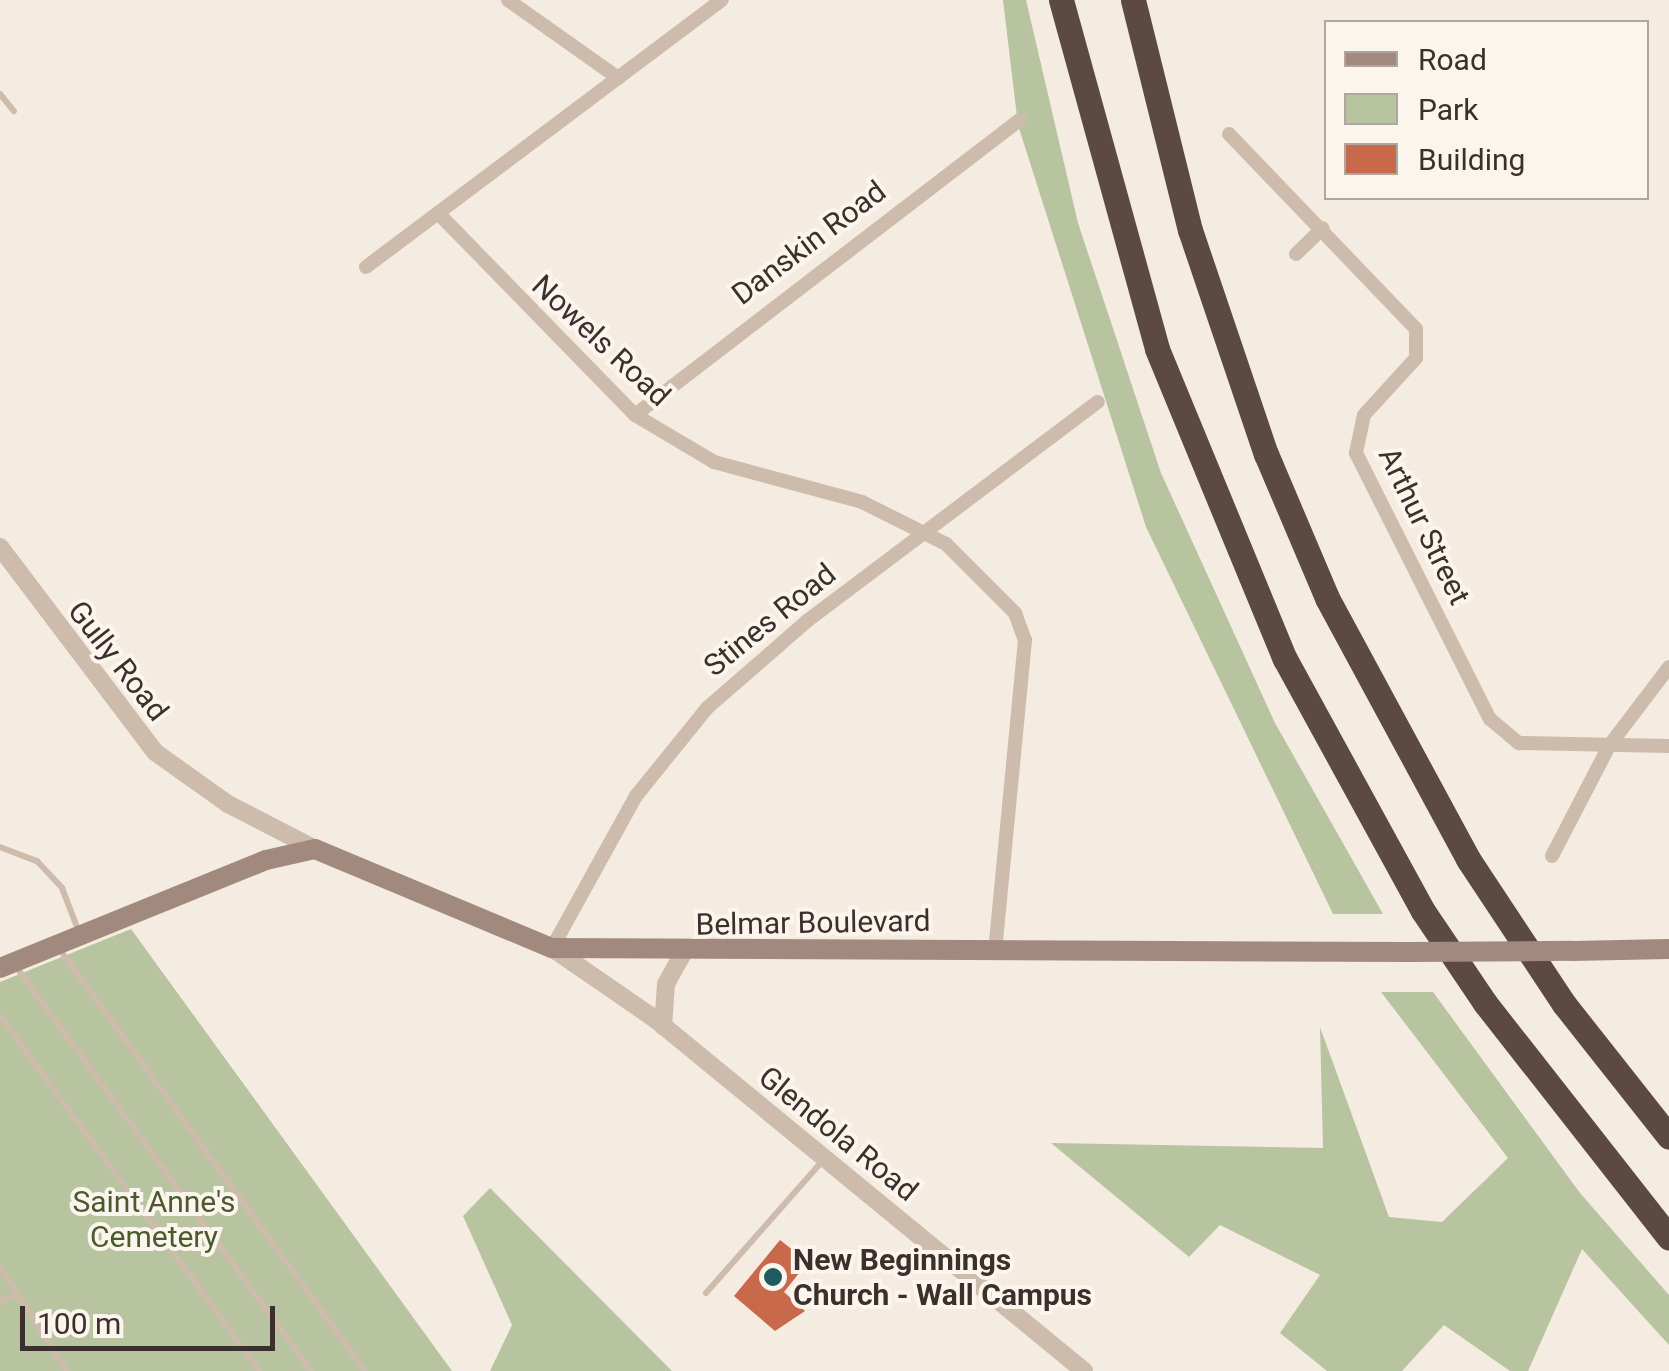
<!DOCTYPE html>
<style>
body{margin:0}
#map{position:relative;width:1669px;height:1371px;overflow:hidden;background:#f4ebe1;font-family:Roboto,sans-serif}
div>[style]{position:absolute}
.green>*{inset:0;background:#b8c4a0}
.building>*{inset:0;background:#c8694b}
.service>*{height:6px;margin:-3px;padding:0 3px;transform-origin:3px;border-radius:3px;background:#cdbbac}
.minor>*{height:14px;margin:-7px;padding:0 7px;transform-origin:7px;border-radius:7px;background:#cdbbac}
.tertiary>*{height:18px;margin:-9px;padding:0 9px;transform-origin:9px;border-radius:9px;background:#cdbbac}
.secondary>*{height:20px;margin:-10px;padding:0 10px;transform-origin:10px;border-radius:10px;background:#a18a7d}
.motorway>*{height:25px;margin:-12.5px;padding:0 12.5px;transform-origin:12.5px;border-radius:12.5px;background:#5c4a42}
.secondary-bridge>*{height:20px;margin:-10px;padding:0 10px;transform-origin:10px;border-radius:10px;background:#a18a7d}
.dots>*{width:28px;height:28px;translate:-50% -50%;box-sizing:border-box;border:5px solid #fbf5ee;border-radius:50%}
span{translate:-50% -50%;white-space:nowrap;text-align:center;line-height:1.15;-webkit-text-stroke:8px #fbf5ee;paint-order:stroke}
.street-label{font-size:30px;color:#3b302b}
.park-label{font-size:30px;color:#4a5a2e}
.poi-label{font-size:30px;color:#3b302b;font-weight:700}
.left{translate:0 -50%;text-align:left}
.legend{position:absolute;left:1324px;top:20px;width:325px;height:180px;box-sizing:border-box;background:#fbf5ee;border:2px solid #aea6a0;margin:0;padding:12px 18px;list-style:none;font-size:30px;color:#3b302b}
.legend li{display:flex;align-items:center;gap:20px;height:50px}
.legend b{width:50px;border:2px solid #aea6a0}
.scale{position:absolute;left:20px;top:1306px;width:255px;height:45px;box-sizing:border-box;border:5px solid #3b302b;border-top:0;padding-left:12px;font-size:30px;line-height:35px;white-space:nowrap;color:#3b302b;-webkit-text-stroke:8px #fbf5ee;paint-order:stroke}
</style>
<div id="map">
<div class="green">
<div style="clip-path:polygon(1003px 0,1026px 0,1078px 223px,1161px 473px,1275px 723px,1383px 914px,1333px 914px,1146px 527px,1018px 125px)"></div>
<div style="clip-path:polygon(131px 929px,452px 1371px,0 1371px,0 982px)"></div>
<div style="clip-path:polygon(1381px 992px,1433px 992px,1580px 1193px,1669px 1295px,1669px 1345px,1582px 1249px,1528px 1371px,1510px 1371px,1444px 1325px,1402px 1371px,1327px 1371px,1280px 1333px,1320px 1275px,1220px 1225px,1189px 1257px,1051px 1143px,1323px 1148px,1320px 1027px,1389px 1217px,1442px 1222px,1508px 1158px)"></div>
<div style="clip-path:polygon(490px 1188px,672px 1371px,490px 1371px,512px 1325px,463px 1216px)"></div>
</div>
<div class="building">
<div style="clip-path:polygon(780px 1240px,808px 1262px,784px 1292px,805px 1311px,775px 1331px,734px 1296px)"></div>
</div>
<div class="service">
<div style="left:0;top:94px;width:22px;rotate:51deg"></div>
<div style="left:0;top:847px;width:40px;rotate:21deg"></div>
<div style="left:37px;top:861px;width:37px;rotate:47deg"></div>
<div style="left:62px;top:888px;width:47px;rotate:68.9deg"></div>
<div style="left:58px;top:947px;width:523px;rotate:54.09deg"></div>
<div style="left:14px;top:964px;width:504px;rotate:53.88deg"></div>
<div style="left:0;top:1016px;width:440px;rotate:53.8deg"></div>
<div style="left:0;top:1267px;width:124px;rotate:57.2deg"></div>
<div style="left:706px;top:1293px;width:179px;rotate:-48.6deg"></div>
<div style="left:0;top:1301px;width:20px;rotate:-24deg"></div>
</div>
<div class="minor">
<div style="left:508px;top:0;width:135px;rotate:35.3deg"></div>
<div style="left:1229px;top:134px;width:270px;rotate:46.2deg"></div>
<div style="left:1416px;top:329px;width:29px;rotate:90deg"></div>
<div style="left:1416px;top:358px;width:77px;rotate:132.4deg"></div>
<div style="left:1364px;top:415px;width:39px;rotate:102deg"></div>
<div style="left:1356px;top:453px;width:298px;rotate:63.3deg"></div>
<div style="left:1490px;top:719px;width:38px;rotate:40deg"></div>
<div style="left:1519px;top:743px;width:150px;rotate:1.1deg"></div>
<div style="left:438px;top:213px;width:282px;rotate:45.7deg"></div>
<div style="left:635px;top:415px;width:92px;rotate:30.7deg"></div>
<div style="left:714px;top:462px;width:153px;rotate:15.1deg"></div>
<div style="left:862px;top:502px;width:94px;rotate:26.6deg"></div>
<div style="left:946px;top:544px;width:98px;rotate:45deg"></div>
<div style="left:1015px;top:613px;width:29px;rotate:70deg"></div>
<div style="left:1025px;top:640px;width:313px;rotate:95.5deg"></div>
<div style="left:1296px;top:254px;width:37px;rotate:-44deg"></div>
<div style="left:366px;top:267px;width:445px;rotate:-36.9deg"></div>
<div style="left:635px;top:415px;width:485px;rotate:-37.5deg"></div>
<div style="left:1552px;top:856px;width:124px;rotate:-62.6deg"></div>
<div style="left:1609px;top:746px;width:99px;rotate:-52.8deg"></div>
<div style="left:552px;top:948px;width:174px;rotate:-61.1deg"></div>
<div style="left:636px;top:796px;width:113px;rotate:-51.1deg"></div>
<div style="left:707px;top:708px;width:133px;rotate:-41deg"></div>
<div style="left:807px;top:621px;width:364px;rotate:-37deg"></div>
</div>
<div class="tertiary">
<div style="left:0;top:547px;width:257px;rotate:52.9deg"></div>
<div style="left:155px;top:752px;width:90px;rotate:35.5deg"></div>
<div style="left:228px;top:804px;width:98px;rotate:27.3deg"></div>
<div style="left:552px;top:948px;width:125px;rotate:34.6deg"></div>
<div style="left:655px;top:1019px;width:555px;rotate:39.37deg"></div>
<div style="left:663px;top:1026px;width:42px;rotate:-85.9deg"></div>
<div style="left:666px;top:984px;width:33px;rotate:-61deg"></div>
</div>
<div class="secondary">
<div style="left:1572px;top:951px;width:97px;rotate:-1.2deg"></div>
<div style="left:0;top:968px;width:287px;rotate:-22.1deg"></div>
<div style="left:266px;top:860px;width:50px;rotate:-12.7deg"></div>
<div style="left:315px;top:849px;width:257px;rotate:22.7deg"></div>
<div style="left:552px;top:948px;width:858px;rotate:0.27deg"></div>
</div>
<div class="motorway">
<div style="left:1061px;top:0;width:362px;rotate:74.6deg"></div>
<div style="left:1157px;top:349px;width:335px;rotate:67.6deg"></div>
<div style="left:1285px;top:659px;width:287px;rotate:61.3deg"></div>
<div style="left:1423px;top:911px;width:111px;rotate:56deg"></div>
<div style="left:1485px;top:1003px;width:298px;rotate:51.9deg"></div>
<div style="left:1133px;top:0;width:237px;rotate:76.1deg"></div>
<div style="left:1190px;top:230px;width:237px;rotate:71.3deg"></div>
<div style="left:1266px;top:454px;width:156px;rotate:67deg"></div>
<div style="left:1327px;top:598px;width:297px;rotate:61.6deg"></div>
<div style="left:1468px;top:859px;width:174px;rotate:56.5deg"></div>
<div style="left:1564px;top:1004px;width:169px;rotate:51.7deg"></div>
</div>
<div class="secondary-bridge">
<div style="left:1410px;top:952px;width:162px;rotate:-0.4deg"></div>
</div>
<div class="dots">
<div style="left:773px;top:1277px;background:#1f5a5e"></div>
</div>
<div class="street-label">
<span style="left:809px;top:243px;rotate:-37deg">Danskin Road</span>
<span style="left:601px;top:341px;rotate:43deg">Nowels Road</span>
<span style="left:1424px;top:526px;rotate:64deg">Arthur Street</span>
<span style="left:770px;top:620px;rotate:-39deg">Stines Road</span>
<span style="left:118px;top:661px;rotate:52deg">Gully Road</span>
<span style="left:813px;top:923px;rotate:-1deg">Belmar Boulevard</span>
<span style="left:838px;top:1134px;rotate:39deg">Glendola Road</span>
</div>
<div class="park-label">
<span style="left:154px;top:1219px">Saint Anne's<br>Cemetery</span>
</div>
<div class="poi-label">
<span class="left" style="left:793px;top:1277px">New Beginnings<br>Church - Wall Campus</span>
</div>
<ul class="legend">
<li><b style="height:12px;background:#a18a7d"></b>Road</li>
<li><b style="height:28px;background:#b8c4a0"></b>Park</li>
<li><b style="height:28px;background:#c8694b"></b>Building</li>
</ul>
<div class="scale">100 m</div>
</div>
